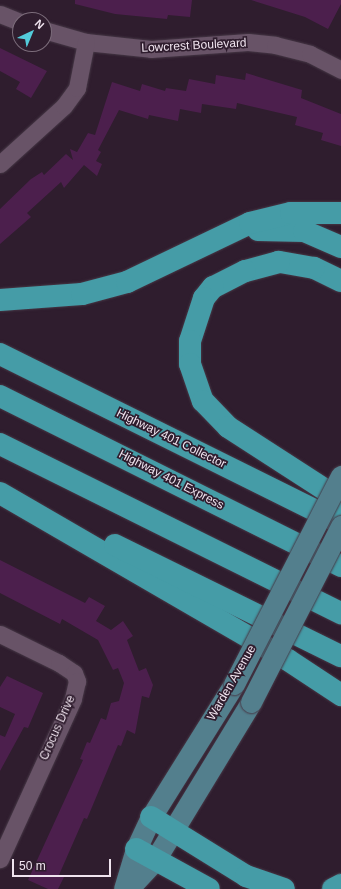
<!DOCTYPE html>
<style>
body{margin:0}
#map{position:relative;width:341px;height:889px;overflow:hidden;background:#2f1d2e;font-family:Arial,sans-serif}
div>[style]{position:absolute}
.building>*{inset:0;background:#4c1f4d}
.roads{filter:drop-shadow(0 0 1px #463846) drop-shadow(0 0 1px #463846)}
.minor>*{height:17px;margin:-8.5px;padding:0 8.5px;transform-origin:8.5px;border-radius:8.5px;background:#685367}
.major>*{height:21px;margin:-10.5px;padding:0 10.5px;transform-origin:10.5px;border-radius:10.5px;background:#537f8d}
.highway>*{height:22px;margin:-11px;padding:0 11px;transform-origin:11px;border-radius:11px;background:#459ca7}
.bridges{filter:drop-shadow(0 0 1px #463846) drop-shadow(0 0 1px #463846)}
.major-bridge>*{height:21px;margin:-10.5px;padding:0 10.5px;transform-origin:10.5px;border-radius:10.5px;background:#537f8d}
span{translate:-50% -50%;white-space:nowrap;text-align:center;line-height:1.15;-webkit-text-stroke:3.5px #2f1d2e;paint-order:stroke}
.street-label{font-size:12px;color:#f0e4ef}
.north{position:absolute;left:12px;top:12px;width:40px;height:40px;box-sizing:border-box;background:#2f1d2e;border:1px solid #7c6d7b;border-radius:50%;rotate:44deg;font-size:11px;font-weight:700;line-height:16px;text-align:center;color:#f0e4ef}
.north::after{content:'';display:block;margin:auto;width:14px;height:18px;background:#53cbda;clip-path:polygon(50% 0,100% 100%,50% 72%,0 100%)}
.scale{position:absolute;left:12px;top:859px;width:99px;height:18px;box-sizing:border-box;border:2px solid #f0e4ef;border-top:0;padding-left:5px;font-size:12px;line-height:14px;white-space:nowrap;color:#f0e4ef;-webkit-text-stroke:3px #2f1d2e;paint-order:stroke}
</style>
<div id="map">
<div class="building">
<div style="clip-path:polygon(75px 0,192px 0,190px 17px,168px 15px,167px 19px,115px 14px,75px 4px)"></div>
<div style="clip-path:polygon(251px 0,341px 0,341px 4px,328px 29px,305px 17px)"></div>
<div style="clip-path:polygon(0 48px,47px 71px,31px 98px,16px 89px,20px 82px,0 71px)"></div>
<div style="clip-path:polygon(246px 73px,302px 90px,301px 98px,341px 114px,341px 146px,321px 140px,323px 133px,295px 125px,297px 117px,237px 103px,236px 109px,202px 104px,201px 113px,180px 109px,178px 121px,149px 115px,148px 119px,119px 110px,98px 150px,101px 152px,96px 161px,102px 164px,97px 176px,84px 165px,64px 188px,61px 182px,27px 213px,31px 217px,0 244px,0 209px,31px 179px,42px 172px,44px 175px,66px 154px,73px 160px,70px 149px,77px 152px,88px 133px,95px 135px,112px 82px,140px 91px,142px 84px,165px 91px,166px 88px,186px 91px,189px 79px,215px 84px,216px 75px,245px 80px)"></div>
<div style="clip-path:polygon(0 560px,85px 603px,89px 597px,105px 606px,96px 621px,111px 630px,123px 621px,133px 636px,127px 640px,139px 671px,146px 668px,153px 685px,149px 698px,142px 696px,135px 734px,127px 730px,121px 746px,118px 745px,87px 819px,84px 818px,59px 875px,64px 877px,58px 889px,48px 889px,28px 880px,83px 760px,80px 759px,87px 742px,90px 743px,101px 718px,106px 720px,111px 703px,119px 701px,124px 683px,118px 668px,113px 670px,98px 640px,62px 619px,60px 624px,0 593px)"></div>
<div style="clip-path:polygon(7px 676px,43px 693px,28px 728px,24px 727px,0 771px,0 735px,5px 737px,15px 714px,0 707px,0 687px)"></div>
</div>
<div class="roads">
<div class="minor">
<div style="left:0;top:14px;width:22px;rotate:22deg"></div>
<div style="left:44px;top:30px;width:44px;rotate:15.9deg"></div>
<div style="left:86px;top:42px;width:65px;rotate:6.1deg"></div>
<div style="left:151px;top:49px;width:97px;rotate:-4.1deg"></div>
<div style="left:248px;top:42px;width:27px;rotate:6deg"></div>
<div style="left:275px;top:45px;width:36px;rotate:14deg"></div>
<div style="left:310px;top:54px;width:35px;rotate:27deg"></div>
<div style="left:0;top:164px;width:86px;rotate:-42.2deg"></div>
<div style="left:64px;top:106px;width:22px;rotate:-54deg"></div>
<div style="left:77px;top:88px;width:47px;rotate:-78.9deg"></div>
<div style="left:0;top:634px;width:66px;rotate:26.2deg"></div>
<div style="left:59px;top:663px;width:18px;rotate:34deg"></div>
<div style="left:74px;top:673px;width:9px;rotate:69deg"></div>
<div style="left:77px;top:681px;width:18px;rotate:103deg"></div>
<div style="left:73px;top:699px;width:176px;rotate:114.5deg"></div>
</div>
<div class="major">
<div style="left:124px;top:889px;width:42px;rotate:-73.3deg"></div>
<div style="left:136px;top:849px;width:35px;rotate:-65deg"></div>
<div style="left:151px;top:817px;width:157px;rotate:-58deg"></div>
<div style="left:128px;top:889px;width:40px;rotate:-47deg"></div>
<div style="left:155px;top:860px;width:185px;rotate:-58.7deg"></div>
</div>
<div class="highway">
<div style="left:258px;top:230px;width:46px;rotate:1.2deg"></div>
<div style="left:304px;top:231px;width:40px;rotate:23.4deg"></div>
<div style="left:341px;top:281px;width:30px;rotate:-154deg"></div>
<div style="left:314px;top:268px;width:36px;rotate:-170deg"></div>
<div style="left:279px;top:262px;width:35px;rotate:165deg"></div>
<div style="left:245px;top:271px;width:36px;rotate:153deg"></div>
<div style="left:213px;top:287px;width:14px;rotate:129deg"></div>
<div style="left:204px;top:298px;width:45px;rotate:108deg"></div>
<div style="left:190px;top:341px;width:23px;rotate:90deg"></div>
<div style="left:190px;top:364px;width:39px;rotate:71deg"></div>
<div style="left:203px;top:401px;width:36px;rotate:46deg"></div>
<div style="left:228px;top:427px;width:135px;rotate:32.9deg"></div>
<div style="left:0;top:300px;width:82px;rotate:-4.2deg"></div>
<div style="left:82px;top:294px;width:47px;rotate:-14.9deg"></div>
<div style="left:127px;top:282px;width:136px;rotate:-25.6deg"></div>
<div style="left:250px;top:223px;width:42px;rotate:-13.7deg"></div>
<div style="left:291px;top:213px;width:50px"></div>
<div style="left:0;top:354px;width:381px;rotate:26.4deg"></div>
<div style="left:0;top:396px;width:381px;rotate:26.5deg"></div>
<div style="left:0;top:444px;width:381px;rotate:26.4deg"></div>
<div style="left:0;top:493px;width:333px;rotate:30.1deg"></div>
<div style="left:288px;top:660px;width:64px;rotate:33.4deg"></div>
<div style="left:115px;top:545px;width:252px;rotate:26.2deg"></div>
<div style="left:151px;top:817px;width:112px;rotate:31.8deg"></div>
<div style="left:246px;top:876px;width:40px;rotate:18.9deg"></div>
<div style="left:136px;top:849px;width:83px;rotate:28.7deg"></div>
<div style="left:333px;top:889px;width:9px;rotate:-27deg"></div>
</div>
</div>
<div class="bridges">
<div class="major-bridge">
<div style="left:234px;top:684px;width:234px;rotate:-62.8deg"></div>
<div style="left:251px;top:702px;width:198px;rotate:-62.9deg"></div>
</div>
</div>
<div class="street-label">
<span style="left:194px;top:46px;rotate:-3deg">Lowcrest Boulevard</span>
<span style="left:171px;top:439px;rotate:26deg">Highway 401 Collector</span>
<span style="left:171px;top:480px;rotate:27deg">Highway 401 Express</span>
<span style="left:232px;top:683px;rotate:-60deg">Warden Avenue</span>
<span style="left:58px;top:728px;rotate:-66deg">Crocus Drive</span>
</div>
<div class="north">N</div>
<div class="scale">50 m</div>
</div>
